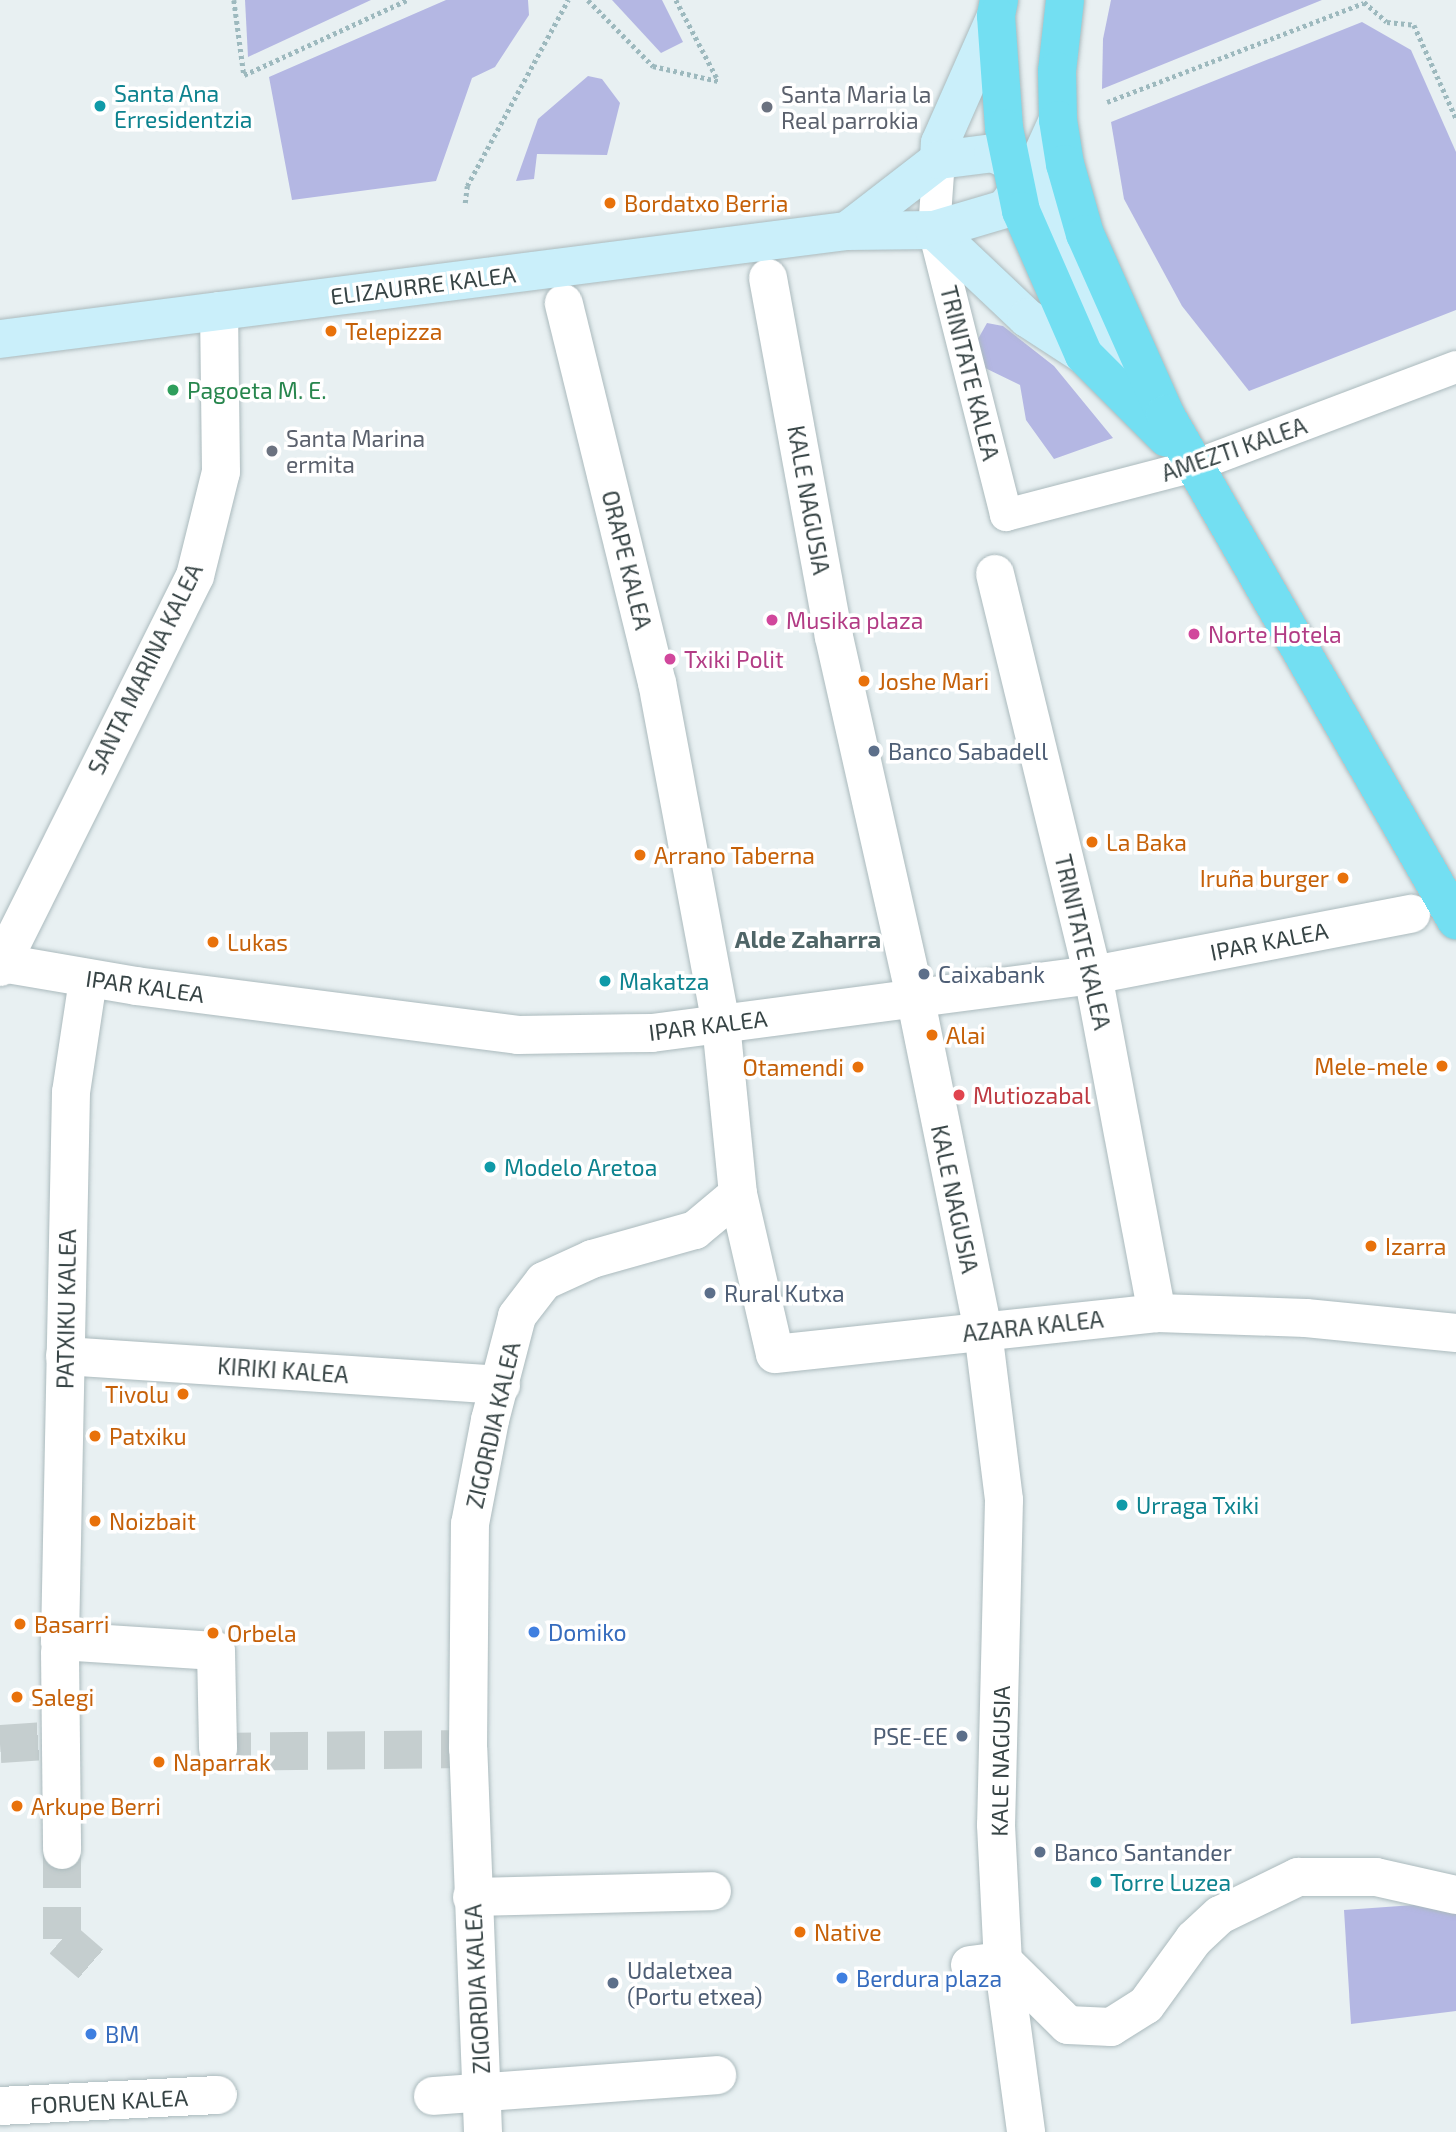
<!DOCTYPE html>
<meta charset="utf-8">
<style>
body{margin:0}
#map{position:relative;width:1456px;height:2132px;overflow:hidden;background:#e8f0f2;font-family:"Exo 2",sans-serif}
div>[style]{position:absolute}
.green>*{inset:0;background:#b4b7e3}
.street-tunnel>*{height:38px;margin-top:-19px;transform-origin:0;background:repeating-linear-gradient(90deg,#c5cecf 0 38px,transparent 0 57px)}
.path>*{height:4.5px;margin-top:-2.25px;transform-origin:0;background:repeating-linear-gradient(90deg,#9db9be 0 3.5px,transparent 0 7px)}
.roads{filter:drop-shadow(0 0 2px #abbabd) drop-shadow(0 0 2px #abbabd)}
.lane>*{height:32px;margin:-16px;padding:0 16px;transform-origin:16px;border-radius:16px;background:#fff}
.street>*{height:38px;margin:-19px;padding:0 19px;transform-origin:19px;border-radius:19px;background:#fff}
.secondary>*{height:38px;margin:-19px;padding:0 19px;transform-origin:19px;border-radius:19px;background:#caeffa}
.highway>*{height:38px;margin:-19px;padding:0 19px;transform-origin:19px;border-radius:19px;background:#73dff2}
.dots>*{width:19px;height:19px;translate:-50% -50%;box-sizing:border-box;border:4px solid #fff;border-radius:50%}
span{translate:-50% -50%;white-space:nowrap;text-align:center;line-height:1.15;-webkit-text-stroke:7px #fff;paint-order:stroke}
.culture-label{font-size:23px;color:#0d838f}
.left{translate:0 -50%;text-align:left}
.worship-label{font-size:23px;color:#5b616d}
.food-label{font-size:23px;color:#c56008}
.right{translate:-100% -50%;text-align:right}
.street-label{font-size:23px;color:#374445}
.leisure-label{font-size:23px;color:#27864d}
.hotel-label{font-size:23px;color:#b23c85}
.service-label{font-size:23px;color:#4e5e75}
.health-label{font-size:23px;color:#be3a42}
.shop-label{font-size:23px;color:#366cbe}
.neighbourhood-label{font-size:24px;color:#4f6567;font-weight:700}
</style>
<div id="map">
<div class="green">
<div style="clip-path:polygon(245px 0,371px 0,248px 57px)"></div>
<div style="clip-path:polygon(446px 0,528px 0,529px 15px,495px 67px,472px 78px,436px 181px,292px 200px,269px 77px)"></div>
<div style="clip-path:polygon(612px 0,662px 0,683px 42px,661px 53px)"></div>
<div style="clip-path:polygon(1111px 0,1322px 0,1102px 89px,1103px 39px)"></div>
<div style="clip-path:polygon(1362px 22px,1411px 50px,1456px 152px,1456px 310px,1249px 391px,1182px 306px,1124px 199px,1111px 122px)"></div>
<div style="clip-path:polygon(588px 76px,602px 79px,620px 103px,607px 155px,537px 154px,534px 179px,516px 181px,538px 119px)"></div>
<div style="clip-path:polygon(987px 323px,1003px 326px,1054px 366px,1113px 438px,1054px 459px,1026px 420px,1020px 385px,983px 367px,978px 339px)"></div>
<div style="clip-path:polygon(1456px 1902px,1456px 2011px,1351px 2024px,1344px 1910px)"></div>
</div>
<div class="street-tunnel">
<div style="left:0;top:1744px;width:60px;rotate:-3.8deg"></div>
<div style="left:213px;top:1752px;width:255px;rotate:-0.7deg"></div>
<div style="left:62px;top:1850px;width:89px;rotate:90deg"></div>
<div style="left:62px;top:1939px;width:48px;rotate:40.7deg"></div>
</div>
<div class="path">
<div style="left:234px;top:0;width:76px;rotate:82.4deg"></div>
<div style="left:244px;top:75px;width:179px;rotate:-24.7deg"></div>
<div style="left:588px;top:0;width:93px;rotate:45.4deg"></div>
<div style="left:653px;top:66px;width:67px;rotate:13deg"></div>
<div style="left:676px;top:0;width:90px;rotate:62.3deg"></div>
<div style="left:1364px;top:2px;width:30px;rotate:41deg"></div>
<div style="left:1387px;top:22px;width:27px;rotate:6deg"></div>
<div style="left:1414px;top:25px;width:102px;rotate:65.7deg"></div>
<div style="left:1107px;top:102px;width:275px;rotate:-21.1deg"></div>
<div style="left:465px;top:203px;width:17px;rotate:-83deg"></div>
<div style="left:467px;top:186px;width:212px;rotate:-61.5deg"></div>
</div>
<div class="roads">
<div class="lane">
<div style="left:939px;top:160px;width:70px;rotate:94.1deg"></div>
<div style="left:934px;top:230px;width:294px;rotate:75.8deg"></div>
<div style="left:1006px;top:515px;width:194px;rotate:-14.6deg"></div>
<div style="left:1194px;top:466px;width:280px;rotate:-20.7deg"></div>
</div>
<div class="street">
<div style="left:768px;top:278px;width:365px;rotate:79.6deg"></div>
<div style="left:834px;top:637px;width:373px;rotate:77.3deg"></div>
<div style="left:916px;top:1001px;width:337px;rotate:78.5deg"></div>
<div style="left:983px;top:1331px;width:170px;rotate:82.9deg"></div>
<div style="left:1004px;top:1500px;width:325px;rotate:91.4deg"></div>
<div style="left:996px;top:1825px;width:136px;rotate:87.1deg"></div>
<div style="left:1003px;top:1961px;width:173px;rotate:82.3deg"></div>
<div style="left:995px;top:574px;width:413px;rotate:76.3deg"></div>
<div style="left:1093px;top:975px;width:344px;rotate:79.3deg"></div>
<div style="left:2px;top:963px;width:136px;rotate:9.7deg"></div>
<div style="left:136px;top:986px;width:385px;rotate:7.3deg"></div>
<div style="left:518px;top:1035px;width:134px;rotate:-0.9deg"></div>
<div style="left:652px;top:1033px;width:445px;rotate:-7.5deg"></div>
<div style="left:1093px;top:975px;width:324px;rotate:-10.9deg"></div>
<div style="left:0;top:967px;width:437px;rotate:-63.5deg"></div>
<div style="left:195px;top:576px;width:107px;rotate:-76deg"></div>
<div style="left:221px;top:472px;width:161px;rotate:-90.7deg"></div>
<div style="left:88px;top:980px;width:113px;rotate:98.6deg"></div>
<div style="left:71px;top:1092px;width:549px;rotate:91.15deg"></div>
<div style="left:60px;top:1641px;width:156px;rotate:3.7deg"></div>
<div style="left:216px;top:1651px;width:98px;rotate:88.8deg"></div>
<div style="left:738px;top:1194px;width:164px;rotate:77deg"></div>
<div style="left:775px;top:1354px;width:384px;rotate:-6.1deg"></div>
<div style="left:1157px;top:1313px;width:149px;rotate:1.9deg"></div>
<div style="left:1306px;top:1318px;width:151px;rotate:5.7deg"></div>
<div style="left:65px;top:1356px;width:437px;rotate:3.8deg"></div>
<div style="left:60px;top:1651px;width:199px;rotate:89.4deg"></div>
<div style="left:472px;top:1897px;width:240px;rotate:-1.4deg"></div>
<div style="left:970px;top:1965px;width:33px;rotate:-7deg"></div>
<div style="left:1003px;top:1961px;width:91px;rotate:44.6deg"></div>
<div style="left:1068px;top:2025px;width:43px;rotate:2.7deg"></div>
<div style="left:1111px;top:2027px;width:41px;rotate:-32.2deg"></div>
<div style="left:1146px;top:2005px;width:82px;rotate:-54deg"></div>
<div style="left:1194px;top:1939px;width:35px;rotate:-43deg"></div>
<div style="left:1220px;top:1915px;width:87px;rotate:-26deg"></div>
<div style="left:1298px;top:1877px;width:78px"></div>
<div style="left:1376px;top:1877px;width:82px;rotate:12.7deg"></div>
<div style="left:433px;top:2096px;width:285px;rotate:-4.2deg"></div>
<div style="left:0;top:2106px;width:218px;rotate:-2.9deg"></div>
<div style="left:483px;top:2132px;width:383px;rotate:-92.2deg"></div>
<div style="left:468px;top:1749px;width:225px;rotate:-89.5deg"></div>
<div style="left:470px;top:1524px;width:106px;rotate:-79.1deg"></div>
<div style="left:490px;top:1420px;width:107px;rotate:-75.4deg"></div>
<div style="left:517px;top:1316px;width:44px;rotate:-52.4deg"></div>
<div style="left:544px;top:1281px;width:53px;rotate:-24.6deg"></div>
<div style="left:592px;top:1259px;width:107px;rotate:-15.7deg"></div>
<div style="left:695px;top:1230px;width:56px;rotate:-39.9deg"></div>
<div style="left:738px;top:1194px;width:171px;rotate:-95.7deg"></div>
<div style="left:721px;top:1024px;width:347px;rotate:-100.6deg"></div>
<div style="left:657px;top:683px;width:391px;rotate:-103.8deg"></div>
</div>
<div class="secondary">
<div style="left:939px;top:160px;width:17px;rotate:-87deg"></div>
<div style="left:940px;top:143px;width:139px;rotate:-66.2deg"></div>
<div style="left:934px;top:230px;width:128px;rotate:43.4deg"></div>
<div style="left:1027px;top:318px;width:68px;rotate:33deg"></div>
<div style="left:847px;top:231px;width:116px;rotate:-37.7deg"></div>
<div style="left:939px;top:160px;width:54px;rotate:-7.4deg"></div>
<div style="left:993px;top:153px;width:31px;rotate:25deg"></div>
<div style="left:1021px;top:166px;width:45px;rotate:54.9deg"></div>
<div style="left:1047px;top:203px;width:178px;rotate:63.6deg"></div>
<div style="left:0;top:339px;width:854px;rotate:-7.27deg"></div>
<div style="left:847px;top:231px;width:87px;rotate:-0.7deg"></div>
<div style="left:934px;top:230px;width:74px;rotate:-16.5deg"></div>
<div style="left:1005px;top:209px;width:56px;rotate:-53.7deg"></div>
<div style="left:1038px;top:164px;width:48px;rotate:-65.6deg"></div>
</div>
<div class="highway">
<div style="left:999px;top:0;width:16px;rotate:101deg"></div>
<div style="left:996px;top:16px;width:112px;rotate:85.9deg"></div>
<div style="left:1004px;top:128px;width:85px;rotate:78.4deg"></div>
<div style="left:1021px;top:211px;width:157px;rotate:66.4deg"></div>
<div style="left:1084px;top:355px;width:117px;rotate:45deg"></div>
<div style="left:1065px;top:0;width:71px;rotate:96.4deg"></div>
<div style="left:1057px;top:71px;width:49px;rotate:88.8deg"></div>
<div style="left:1058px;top:120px;width:45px;rotate:81deg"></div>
<div style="left:1065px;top:164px;width:73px;rotate:74.1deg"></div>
<div style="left:1085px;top:234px;width:197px;rotate:66deg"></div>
<div style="left:1165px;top:414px;width:584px;rotate:60.1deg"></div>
</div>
</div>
<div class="dots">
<div style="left:100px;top:106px;background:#0f9aa8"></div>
<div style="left:767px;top:107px;background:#6b7280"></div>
<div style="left:610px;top:203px;background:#e8710a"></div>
<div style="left:331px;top:331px;background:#e8710a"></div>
<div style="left:173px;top:390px;background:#2e9e5b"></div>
<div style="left:272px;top:451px;background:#6b7280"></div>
<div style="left:772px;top:620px;background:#d1479c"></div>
<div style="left:1194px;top:634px;background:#d1479c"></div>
<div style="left:670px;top:659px;background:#d1479c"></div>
<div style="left:864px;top:681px;background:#e8710a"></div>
<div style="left:874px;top:751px;background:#5c6f8a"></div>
<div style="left:1092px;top:842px;background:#e8710a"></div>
<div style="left:640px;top:855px;background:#e8710a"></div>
<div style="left:1343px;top:878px;background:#e8710a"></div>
<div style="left:213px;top:942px;background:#e8710a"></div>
<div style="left:924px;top:974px;background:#5c6f8a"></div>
<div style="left:605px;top:981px;background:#0f9aa8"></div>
<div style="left:932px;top:1035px;background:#e8710a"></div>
<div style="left:1442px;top:1066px;background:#e8710a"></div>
<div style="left:858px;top:1067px;background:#e8710a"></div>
<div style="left:959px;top:1095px;background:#e0444e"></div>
<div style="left:490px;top:1167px;background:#0f9aa8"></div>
<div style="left:1371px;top:1246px;background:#e8710a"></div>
<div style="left:710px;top:1293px;background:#5c6f8a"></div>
<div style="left:183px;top:1394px;background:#e8710a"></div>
<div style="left:95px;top:1436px;background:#e8710a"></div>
<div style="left:1122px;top:1505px;background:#0f9aa8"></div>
<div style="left:95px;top:1521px;background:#e8710a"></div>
<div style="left:20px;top:1624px;background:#e8710a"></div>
<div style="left:534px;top:1632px;background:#3f7fe0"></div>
<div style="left:213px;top:1633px;background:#e8710a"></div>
<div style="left:17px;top:1697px;background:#e8710a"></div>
<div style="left:962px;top:1736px;background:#5c6f8a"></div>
<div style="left:159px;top:1762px;background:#e8710a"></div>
<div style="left:17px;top:1806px;background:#e8710a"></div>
<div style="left:1040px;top:1852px;background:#5c6f8a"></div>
<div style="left:1096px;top:1882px;background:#0f9aa8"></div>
<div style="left:800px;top:1932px;background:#e8710a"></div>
<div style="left:842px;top:1978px;background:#3f7fe0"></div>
<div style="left:613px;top:1983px;background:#5c6f8a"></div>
<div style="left:91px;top:2034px;background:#3f7fe0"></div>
</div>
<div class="culture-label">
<span class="left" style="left:114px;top:106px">Santa Ana<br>Erresidentzia</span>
<span class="left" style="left:619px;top:981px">Makatza</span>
<span class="left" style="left:504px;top:1167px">Modelo Aretoa</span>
<span class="left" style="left:1136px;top:1505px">Urraga Txiki</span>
<span class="left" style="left:1110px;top:1882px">Torre Luzea</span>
</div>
<div class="worship-label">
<span class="left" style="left:781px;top:107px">Santa Maria la<br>Real parrokia</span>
<span class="left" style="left:286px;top:451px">Santa Marina<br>ermita</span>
</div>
<div class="food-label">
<span class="left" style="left:624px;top:203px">Bordatxo Berria</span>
<span class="left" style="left:345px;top:331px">Telepizza</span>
<span class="left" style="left:878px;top:681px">Joshe Mari</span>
<span class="left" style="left:1106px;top:842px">La Baka</span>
<span class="left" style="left:654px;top:855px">Arrano Taberna</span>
<span class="right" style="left:1329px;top:878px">Iruña burger</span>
<span class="left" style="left:227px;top:942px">Lukas</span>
<span class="left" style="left:946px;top:1035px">Alai</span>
<span class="right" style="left:1428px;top:1066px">Mele-mele</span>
<span class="right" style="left:844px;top:1067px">Otamendi</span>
<span class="left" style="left:1385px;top:1246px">Izarra</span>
<span class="right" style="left:169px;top:1394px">Tivolu</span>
<span class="left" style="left:109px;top:1436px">Patxiku</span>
<span class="left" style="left:109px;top:1521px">Noizbait</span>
<span class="left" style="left:34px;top:1624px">Basarri</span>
<span class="left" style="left:227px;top:1633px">Orbela</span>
<span class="left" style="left:31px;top:1697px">Salegi</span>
<span class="left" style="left:173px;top:1762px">Naparrak</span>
<span class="left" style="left:31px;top:1806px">Arkupe Berri</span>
<span class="left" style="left:814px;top:1932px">Native</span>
</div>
<div class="street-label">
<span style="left:423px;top:285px;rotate:-7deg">ELIZAURRE KALEA</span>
<span style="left:970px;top:373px;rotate:76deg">TRINITATE KALEA</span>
<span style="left:1234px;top:449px;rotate:-19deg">AMEZTI KALEA</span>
<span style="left:809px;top:500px;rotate:80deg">KALE NAGUSIA</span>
<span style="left:627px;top:560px;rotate:76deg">ORAPE KALEA</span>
<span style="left:145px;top:669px;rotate:-64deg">SANTA MARINA KALEA</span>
<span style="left:1269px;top:941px;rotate:-11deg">IPAR KALEA</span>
<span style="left:1083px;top:942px;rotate:77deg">TRINITATE KALEA</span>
<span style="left:145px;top:986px;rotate:8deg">IPAR KALEA</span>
<span style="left:708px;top:1025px;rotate:-7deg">IPAR KALEA</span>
<span style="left:955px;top:1199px;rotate:78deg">KALE NAGUSIA</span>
<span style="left:66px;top:1309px;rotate:-89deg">PATXIKU KALEA</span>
<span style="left:1033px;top:1326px;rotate:-6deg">AZARA KALEA</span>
<span style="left:283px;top:1370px;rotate:4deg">KIRIKI KALEA</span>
<span style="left:493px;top:1425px;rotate:-77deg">ZIGORDIA KALEA</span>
<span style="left:1000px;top:1761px;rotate:-89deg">KALE NAGUSIA</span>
<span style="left:477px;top:1989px;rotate:-93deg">ZIGORDIA KALEA</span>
<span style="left:109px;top:2101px;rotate:-3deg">FORUEN KALEA</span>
</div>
<div class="leisure-label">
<span class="left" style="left:187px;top:390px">Pagoeta M. E.</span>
</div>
<div class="hotel-label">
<span class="left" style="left:786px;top:620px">Musika plaza</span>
<span class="left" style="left:1208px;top:634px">Norte Hotela</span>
<span class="left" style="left:684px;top:659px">Txiki Polit</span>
</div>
<div class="service-label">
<span class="left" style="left:888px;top:751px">Banco Sabadell</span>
<span class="left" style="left:938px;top:974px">Caixabank</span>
<span class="left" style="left:724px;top:1293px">Rural Kutxa</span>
<span class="right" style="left:948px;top:1736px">PSE-EE</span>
<span class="left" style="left:1054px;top:1852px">Banco Santander</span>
<span class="left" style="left:627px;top:1983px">Udaletxea<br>(Portu etxea)</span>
</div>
<div class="health-label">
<span class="left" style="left:973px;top:1095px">Mutiozabal</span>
</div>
<div class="shop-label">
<span class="left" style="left:548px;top:1632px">Domiko</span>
<span class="left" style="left:856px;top:1978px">Berdura plaza</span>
<span class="left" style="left:105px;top:2034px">BM</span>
</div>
<div class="neighbourhood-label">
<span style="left:808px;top:939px">Alde Zaharra</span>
</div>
</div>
